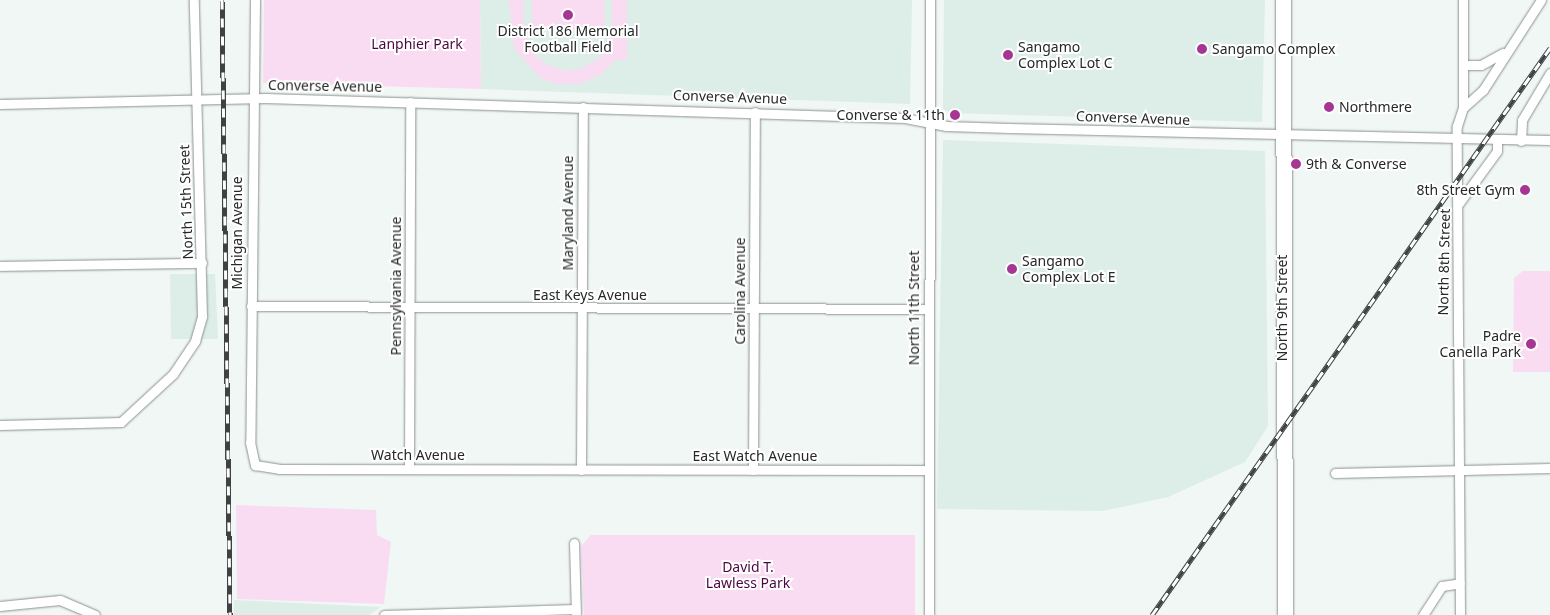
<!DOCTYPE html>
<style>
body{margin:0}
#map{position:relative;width:1550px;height:615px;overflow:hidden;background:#f0f7f5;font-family:"Noto Sans",sans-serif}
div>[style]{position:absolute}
.built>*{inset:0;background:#ddede8}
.green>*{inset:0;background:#fadcf2}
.roads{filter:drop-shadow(0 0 1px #8b918f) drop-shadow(0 0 1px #8b918f)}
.street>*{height:9px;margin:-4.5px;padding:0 4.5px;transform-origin:4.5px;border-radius:4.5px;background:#fff}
.primary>*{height:15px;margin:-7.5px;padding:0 7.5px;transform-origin:7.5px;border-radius:7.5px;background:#fff}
.rail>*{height:5px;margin-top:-2.5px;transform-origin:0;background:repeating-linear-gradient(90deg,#fff 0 9px,#3f4242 0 18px);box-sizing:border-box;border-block:1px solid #3f4242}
.dots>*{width:14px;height:14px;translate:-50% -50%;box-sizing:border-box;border:2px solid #fff;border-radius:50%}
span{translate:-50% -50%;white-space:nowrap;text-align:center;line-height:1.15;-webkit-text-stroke:4px #fff;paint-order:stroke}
.poi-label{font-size:14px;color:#262828}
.left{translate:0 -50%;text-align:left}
.right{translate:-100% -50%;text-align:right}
.park-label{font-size:14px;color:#4b0641}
.street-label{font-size:14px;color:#262828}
</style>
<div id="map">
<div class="built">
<div style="clip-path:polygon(480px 0,912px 0,910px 104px,481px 89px)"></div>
<div style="clip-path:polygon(944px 0,1265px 0,1262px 122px,950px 113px,943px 109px)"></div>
<div style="clip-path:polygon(943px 140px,1265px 151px,1268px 426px,1245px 462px,1168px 497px,1103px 511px,937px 509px)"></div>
<div style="clip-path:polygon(170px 274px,215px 274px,218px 339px,171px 339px)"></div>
<div style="clip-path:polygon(234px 600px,381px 607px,369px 615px,234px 615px)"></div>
</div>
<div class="green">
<div style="clip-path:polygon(264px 0,480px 0,481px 89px,263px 83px)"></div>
<div style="clip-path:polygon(509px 0,523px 0,524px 30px,533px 53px,545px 64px,564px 71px,583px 68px,601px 57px,612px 35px,612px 0,627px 0,627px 60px,616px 60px,600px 75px,582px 83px,557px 84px,539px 77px,514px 48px)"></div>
<div style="clip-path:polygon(532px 0,604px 0,605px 30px,532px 31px)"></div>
<div style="clip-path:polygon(1523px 271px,1550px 271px,1550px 372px,1513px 372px,1514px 278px)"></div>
<div style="clip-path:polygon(236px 505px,376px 510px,377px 535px,391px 542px,384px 604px,237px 599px)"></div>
<div style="clip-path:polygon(591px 535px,915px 535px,915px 615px,584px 615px,581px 546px)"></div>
</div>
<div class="roads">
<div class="street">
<div style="left:255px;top:0;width:442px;rotate:90.6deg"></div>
<div style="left:250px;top:442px;width:24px;rotate:78deg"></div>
<div style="left:255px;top:465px;width:24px;rotate:9deg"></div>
<div style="left:279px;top:469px;width:650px;rotate:0.09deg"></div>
<div style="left:1463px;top:65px;width:18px"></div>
<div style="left:1481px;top:65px;width:25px;rotate:-29deg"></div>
<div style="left:0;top:104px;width:265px;rotate:-1.3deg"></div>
<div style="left:265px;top:98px;width:640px;rotate:1.79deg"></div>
<div style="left:905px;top:118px;width:42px;rotate:11deg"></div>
<div style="left:946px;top:126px;width:63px;rotate:1.8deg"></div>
<div style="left:1009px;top:128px;width:541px;rotate:1.27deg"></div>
<div style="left:1463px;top:108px;width:27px;rotate:-42deg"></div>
<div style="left:1483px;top:90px;width:107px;rotate:-57.2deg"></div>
<div style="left:1521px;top:141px;width:21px;rotate:-87deg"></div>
<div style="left:1522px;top:120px;width:55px;rotate:-59.2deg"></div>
<div style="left:1459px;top:203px;width:64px;rotate:-53.8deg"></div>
<div style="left:1497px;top:151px;width:10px;rotate:-90deg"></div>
<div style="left:0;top:266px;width:202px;rotate:-0.9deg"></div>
<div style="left:251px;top:306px;width:677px;rotate:0.25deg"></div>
<div style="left:0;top:425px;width:121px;rotate:-1.4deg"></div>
<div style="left:121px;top:422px;width:71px;rotate:-42.7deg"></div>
<div style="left:173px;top:374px;width:40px;rotate:-56deg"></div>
<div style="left:195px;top:341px;width:26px;rotate:-74deg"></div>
<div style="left:202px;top:316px;width:316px;rotate:-91.5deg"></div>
<div style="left:409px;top:469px;width:367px;rotate:-89.8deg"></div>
<div style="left:581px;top:470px;width:363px;rotate:-89.7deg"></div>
<div style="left:753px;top:470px;width:358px;rotate:-89.7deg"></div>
<div style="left:1335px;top:473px;width:215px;rotate:-1.3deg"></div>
<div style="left:574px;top:543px;width:70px;rotate:88.4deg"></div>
<div style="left:0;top:606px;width:60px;rotate:-5.7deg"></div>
<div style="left:60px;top:600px;width:38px;rotate:23deg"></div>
<div style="left:384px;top:615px;width:191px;rotate:-1.8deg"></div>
<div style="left:929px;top:615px;width:615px;rotate:-89.91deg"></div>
<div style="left:1423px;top:615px;width:35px;rotate:-57deg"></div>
<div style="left:1442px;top:586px;width:18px;rotate:-9deg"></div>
<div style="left:1460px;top:615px;width:489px;rotate:-90.4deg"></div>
<div style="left:1457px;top:126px;width:19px;rotate:-72deg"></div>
<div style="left:1463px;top:108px;width:108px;rotate:-90deg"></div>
</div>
<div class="primary">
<div style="left:1283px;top:0;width:615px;rotate:89.81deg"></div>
</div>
</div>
<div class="rail">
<div style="left:222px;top:0;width:615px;rotate:89.25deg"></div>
<div style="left:1152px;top:615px;width:693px;rotate:-54.93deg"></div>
</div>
<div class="dots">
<div style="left:568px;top:15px;background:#a63693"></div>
<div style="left:1202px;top:49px;background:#a63693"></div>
<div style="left:1008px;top:55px;background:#a63693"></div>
<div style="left:1329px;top:107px;background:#a63693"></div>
<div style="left:955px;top:115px;background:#a63693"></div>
<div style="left:1296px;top:164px;background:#a63693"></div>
<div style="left:1525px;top:190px;background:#a63693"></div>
<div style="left:1012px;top:269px;background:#a63693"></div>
<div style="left:1531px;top:344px;background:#a63693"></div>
</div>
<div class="poi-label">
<span style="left:568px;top:39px">District 186 Memorial<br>Football Field</span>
<span class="left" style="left:1018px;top:55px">Sangamo<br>Complex Lot C</span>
<span class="left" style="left:1212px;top:49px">Sangamo Complex</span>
<span class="left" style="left:1339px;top:107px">Northmere</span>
<span class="right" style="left:945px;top:115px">Converse &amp; 11th</span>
<span class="left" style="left:1306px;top:164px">9th &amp; Converse</span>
<span class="right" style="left:1515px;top:190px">8th Street Gym</span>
<span class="left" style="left:1022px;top:269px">Sangamo<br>Complex Lot E</span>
<span class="right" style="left:1521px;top:344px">Padre<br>Canella Park</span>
</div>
<div class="park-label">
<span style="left:417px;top:44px">Lanphier Park</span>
<span style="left:748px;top:575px">David T.<br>Lawless Park</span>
</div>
<div class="street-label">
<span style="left:325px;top:86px;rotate:1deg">Converse Avenue</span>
<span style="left:730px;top:97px;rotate:2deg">Converse Avenue</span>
<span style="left:1133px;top:118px;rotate:2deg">Converse Avenue</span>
<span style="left:186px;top:202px;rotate:-92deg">North 15th Street</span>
<span style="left:568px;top:213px;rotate:-90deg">Maryland Avenue</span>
<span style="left:237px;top:233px;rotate:-90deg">Michigan Avenue</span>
<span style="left:1444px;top:262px;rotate:-89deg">North 8th Street</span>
<span style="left:396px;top:286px;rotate:-90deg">Pennsylvania Avenue</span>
<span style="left:740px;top:291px;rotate:-90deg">Carolina Avenue</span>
<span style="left:590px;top:295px">East Keys Avenue</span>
<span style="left:914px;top:308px;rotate:-90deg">North 11th Street</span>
<span style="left:1282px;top:308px;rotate:-90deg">North 9th Street</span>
<span style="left:418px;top:455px">Watch Avenue</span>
<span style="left:755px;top:456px">East Watch Avenue</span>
</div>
</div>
